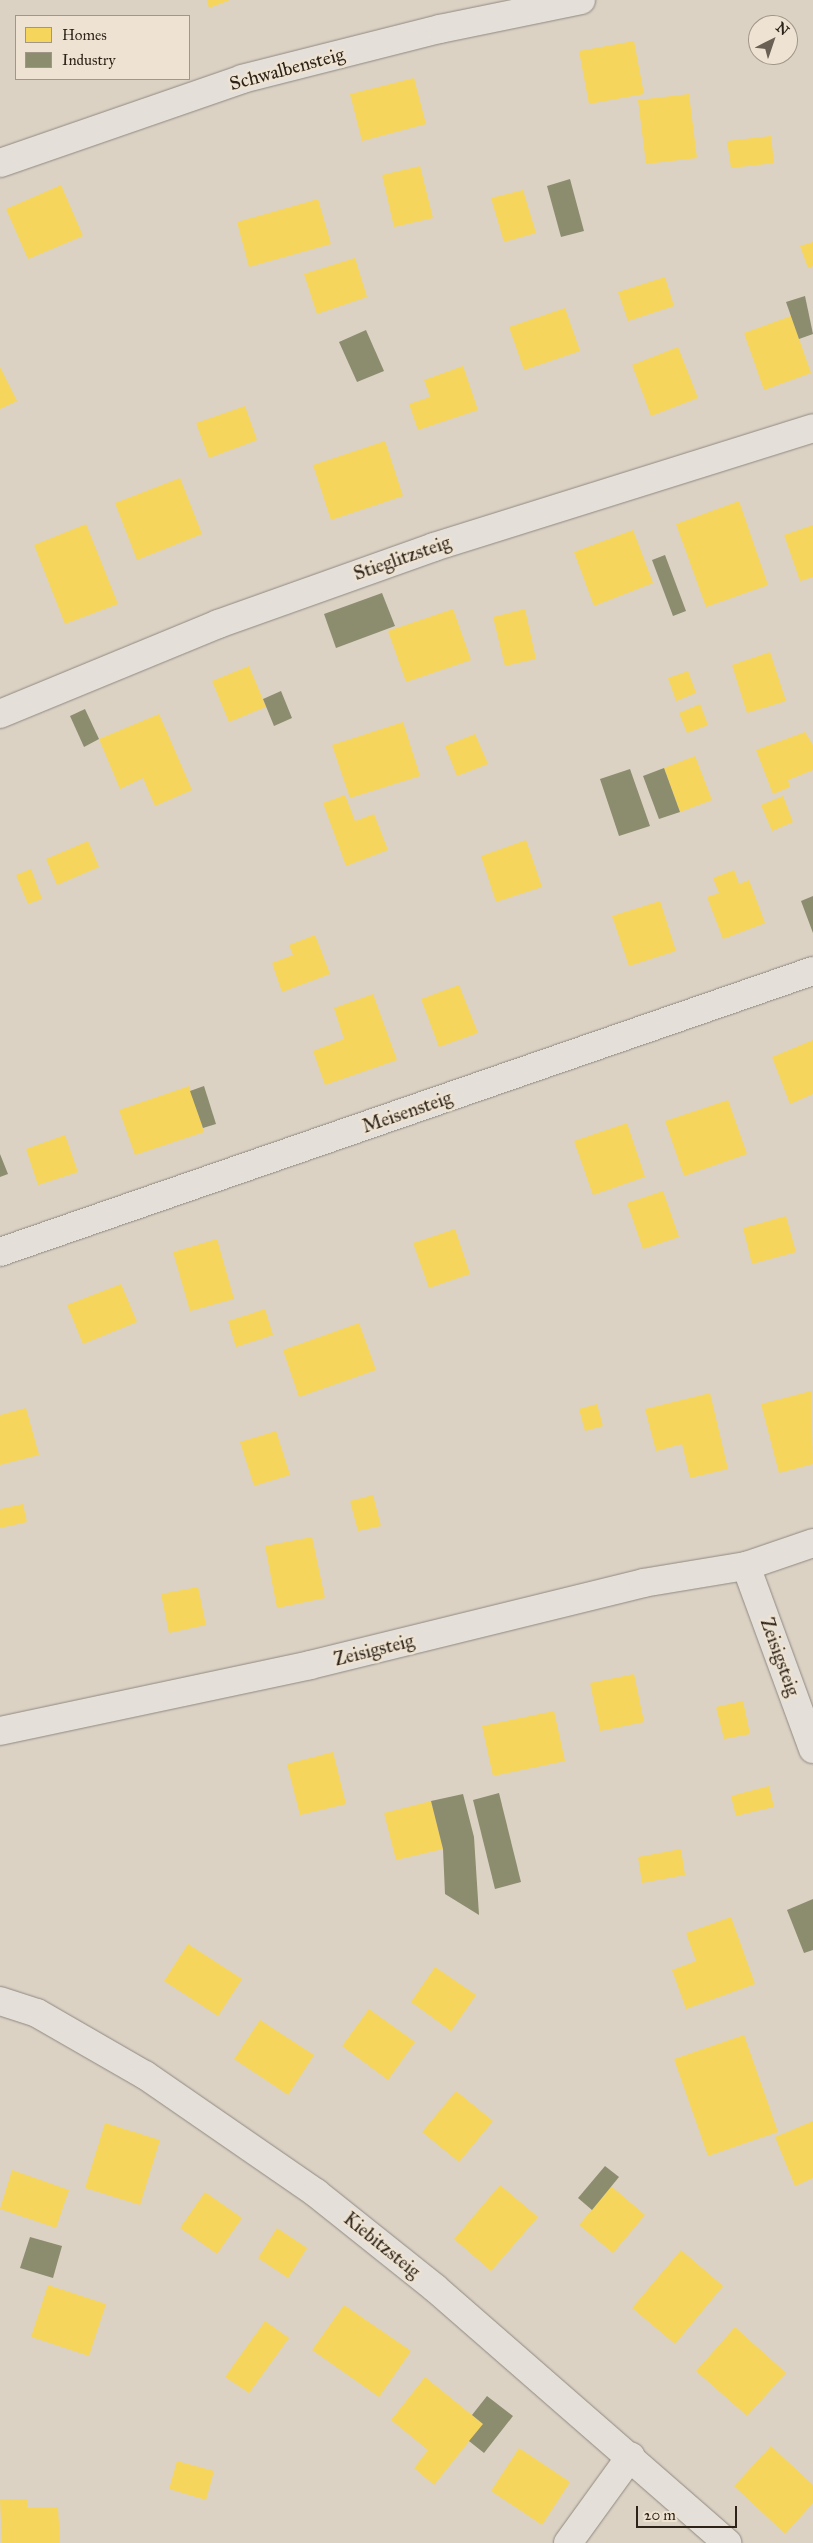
<!DOCTYPE html>
<style>
body{margin:0}
#map{position:relative;width:813px;height:2543px;overflow:hidden;background:#dbd2c4;font-family:"IM FELL Great Primer",serif}
div>[style]{position:absolute}
.homes>*{inset:0;background:#f6d55c}
.industry>*{inset:0;background:#8c8c6e}
.roads{filter:drop-shadow(0 0 1px #908980) drop-shadow(0 0 1px #908980)}
.street>*{height:28px;margin:-14px;padding:0 14px;transform-origin:14px;border-radius:14px;background:#e4dfd8}
span{translate:-50% -50%;white-space:nowrap;text-align:center;line-height:1.15;-webkit-text-stroke:5px #eee3d2;paint-order:stroke}
.street-label{font-size:19px;color:#2d2318}
.legend{position:absolute;left:15px;top:15px;width:175px;height:65px;box-sizing:border-box;background:#eee3d2;border:1px solid #a19688;margin:0;padding:6px 9px;list-style:none;font-size:15px;color:#2d2318}
.legend li{display:flex;align-items:center;gap:10px;height:25px}
.legend b{width:25px;border:1px solid #a19688}
.north{position:absolute;left:748px;top:15px;width:50px;height:50px;box-sizing:border-box;background:#eee3d2;border:1px solid #a19688;border-radius:50%;rotate:41deg;font-size:14px;font-weight:700;line-height:20px;text-align:center;color:#2d2318}
.north::after{content:'';display:block;margin:auto;width:18px;height:22px;background:#6a6054;clip-path:polygon(50% 0,100% 100%,50% 72%,0 100%)}
.scale{position:absolute;left:636px;top:2506px;width:101px;height:22px;box-sizing:border-box;border:2px solid #2d2318;border-top:0;padding-left:6px;font-size:15px;line-height:18px;white-space:nowrap;color:#2d2318;-webkit-text-stroke:4px #eee3d2;paint-order:stroke}
</style>
<div id="map">
<div class="homes">
<div style="clip-path:polygon(207px 0,230px 0,209px 8px)"></div>
<div style="clip-path:polygon(634px 41px,644px 94px,589px 104px,579px 51px)"></div>
<div style="clip-path:polygon(414px 78px,426px 124px,362px 141px,350px 94px)"></div>
<div style="clip-path:polygon(689px 94px,697px 158px,646px 164px,638px 100px)"></div>
<div style="clip-path:polygon(771px 136px,774px 163px,731px 168px,727px 141px)"></div>
<div style="clip-path:polygon(420px 166px,433px 218px,394px 227px,382px 175px)"></div>
<div style="clip-path:polygon(61px 185px,83px 236px,28px 259px,6px 209px)"></div>
<div style="clip-path:polygon(523px 190px,536px 233px,504px 242px,491px 198px)"></div>
<div style="clip-path:polygon(318px 199px,331px 244px,249px 267px,237px 222px)"></div>
<div style="clip-path:polygon(813px 242px,813px 266px,808px 268px,800px 246px)"></div>
<div style="clip-path:polygon(355px 258px,367px 297px,317px 314px,304px 274px)"></div>
<div style="clip-path:polygon(665px 277px,674px 306px,628px 321px,618px 292px)"></div>
<div style="clip-path:polygon(565px 308px,580px 351px,524px 370px,509px 327px)"></div>
<div style="clip-path:polygon(791px 316px,811px 373px,764px 390px,744px 333px)"></div>
<div style="clip-path:polygon(678px 347px,698px 398px,651px 416px,632px 365px)"></div>
<div style="clip-path:polygon(463px 366px,478px 410px,418px 430px,409px 404px,430px 397px,424px 380px)"></div>
<div style="clip-path:polygon(0 367px,17px 401px,0 409px)"></div>
<div style="clip-path:polygon(245px 406px,257px 440px,209px 458px,196px 423px)"></div>
<div style="clip-path:polygon(385px 441px,403px 496px,331px 520px,313px 465px)"></div>
<div style="clip-path:polygon(180px 478px,202px 534px,137px 560px,115px 503px)"></div>
<div style="clip-path:polygon(739px 501px,768px 585px,706px 607px,676px 524px)"></div>
<div style="clip-path:polygon(86px 524px,118px 604px,65px 624px,34px 545px)"></div>
<div style="clip-path:polygon(813px 525px,813px 577px,800px 581px,784px 535px)"></div>
<div style="clip-path:polygon(633px 530px,653px 583px,594px 606px,574px 552px)"></div>
<div style="clip-path:polygon(453px 609px,471px 660px,406px 682px,388px 631px)"></div>
<div style="clip-path:polygon(525px 609px,536px 659px,505px 666px,493px 617px)"></div>
<div style="clip-path:polygon(770px 652px,786px 701px,747px 713px,732px 665px)"></div>
<div style="clip-path:polygon(249px 666px,266px 707px,229px 722px,212px 681px)"></div>
<div style="clip-path:polygon(688px 671px,696px 693px,676px 701px,668px 678px)"></div>
<div style="clip-path:polygon(700px 704px,708px 725px,687px 733px,679px 713px)"></div>
<div style="clip-path:polygon(159px 714px,192px 790px,155px 806px,143px 778px,120px 789px,99px 739px)"></div>
<div style="clip-path:polygon(403px 722px,420px 776px,350px 798px,332px 745px)"></div>
<div style="clip-path:polygon(805px 732px,813px 745px,813px 770px,788px 780px,790px 787px,773px 794px,756px 750px)"></div>
<div style="clip-path:polygon(475px 734px,488px 764px,457px 776px,445px 746px)"></div>
<div style="clip-path:polygon(695px 756px,712px 800px,680px 812px,664px 768px)"></div>
<div style="clip-path:polygon(345px 795px,355px 821px,374px 814px,388px 850px,346px 866px,323px 803px)"></div>
<div style="clip-path:polygon(783px 796px,793px 822px,772px 831px,761px 805px)"></div>
<div style="clip-path:polygon(526px 840px,542px 887px,496px 902px,481px 856px)"></div>
<div style="clip-path:polygon(88px 841px,99px 867px,57px 885px,46px 859px)"></div>
<div style="clip-path:polygon(31px 869px,42px 899px,28px 904px,16px 875px)"></div>
<div style="clip-path:polygon(734px 870px,739px 884px,749px 880px,765px 923px,723px 939px,707px 897px,719px 893px,713px 878px)"></div>
<div style="clip-path:polygon(660px 901px,676px 951px,629px 966px,612px 916px)"></div>
<div style="clip-path:polygon(315px 935px,330px 974px,282px 992px,272px 963px,293px 955px,289px 945px)"></div>
<div style="clip-path:polygon(459px 985px,478px 1033px,439px 1047px,421px 999px)"></div>
<div style="clip-path:polygon(373px 994px,397px 1060px,325px 1085px,313px 1051px,344px 1039px,334px 1008px)"></div>
<div style="clip-path:polygon(813px 1040px,813px 1094px,790px 1104px,772px 1057px)"></div>
<div style="clip-path:polygon(189px 1086px,204px 1132px,135px 1155px,119px 1110px)"></div>
<div style="clip-path:polygon(728px 1100px,747px 1154px,684px 1176px,665px 1121px)"></div>
<div style="clip-path:polygon(627px 1123px,645px 1177px,593px 1195px,574px 1141px)"></div>
<div style="clip-path:polygon(65px 1135px,78px 1172px,38px 1185px,26px 1149px)"></div>
<div style="clip-path:polygon(663px 1191px,679px 1237px,643px 1249px,627px 1203px)"></div>
<div style="clip-path:polygon(786px 1216px,796px 1252px,752px 1264px,743px 1228px)"></div>
<div style="clip-path:polygon(455px 1229px,470px 1274px,429px 1288px,413px 1243px)"></div>
<div style="clip-path:polygon(217px 1239px,234px 1299px,190px 1311px,173px 1252px)"></div>
<div style="clip-path:polygon(121px 1284px,137px 1322px,83px 1344px,67px 1305px)"></div>
<div style="clip-path:polygon(265px 1309px,273px 1335px,236px 1347px,228px 1321px)"></div>
<div style="clip-path:polygon(359px 1323px,376px 1370px,299px 1397px,283px 1350px)"></div>
<div style="clip-path:polygon(811px 1391px,813px 1464px,779px 1473px,761px 1404px)"></div>
<div style="clip-path:polygon(710px 1393px,728px 1469px,690px 1478px,682px 1444px,656px 1451px,645px 1409px)"></div>
<div style="clip-path:polygon(597px 1404px,603px 1426px,585px 1431px,579px 1409px)"></div>
<div style="clip-path:polygon(26px 1408px,39px 1455px,0 1465px,0 1415px)"></div>
<div style="clip-path:polygon(276px 1431px,290px 1475px,254px 1486px,240px 1442px)"></div>
<div style="clip-path:polygon(373px 1495px,381px 1526px,358px 1531px,350px 1501px)"></div>
<div style="clip-path:polygon(23px 1504px,27px 1522px,0 1528px,0 1509px)"></div>
<div style="clip-path:polygon(312px 1537px,325px 1598px,277px 1608px,265px 1546px)"></div>
<div style="clip-path:polygon(198px 1587px,206px 1625px,169px 1633px,161px 1594px)"></div>
<div style="clip-path:polygon(634px 1674px,644px 1722px,600px 1731px,590px 1683px)"></div>
<div style="clip-path:polygon(743px 1701px,750px 1734px,724px 1739px,716px 1707px)"></div>
<div style="clip-path:polygon(554px 1711px,565px 1761px,493px 1776px,482px 1726px)"></div>
<div style="clip-path:polygon(333px 1752px,346px 1804px,300px 1815px,287px 1764px)"></div>
<div style="clip-path:polygon(769px 1786px,774px 1807px,736px 1816px,731px 1796px)"></div>
<div style="clip-path:polygon(431px 1801px,443px 1849px,396px 1860px,384px 1813px)"></div>
<div style="clip-path:polygon(681px 1849px,685px 1875px,642px 1883px,638px 1857px)"></div>
<div style="clip-path:polygon(731px 1917px,755px 1984px,686px 2009px,672px 1970px,696px 1961px,686px 1933px)"></div>
<div style="clip-path:polygon(188px 1944px,242px 1979px,218px 2016px,164px 1981px)"></div>
<div style="clip-path:polygon(435px 1967px,476px 1995px,451px 2031px,411px 2002px)"></div>
<div style="clip-path:polygon(369px 2009px,415px 2042px,388px 2080px,342px 2046px)"></div>
<div style="clip-path:polygon(260px 2020px,314px 2055px,288px 2095px,234px 2059px)"></div>
<div style="clip-path:polygon(744px 2035px,778px 2132px,708px 2156px,674px 2059px)"></div>
<div style="clip-path:polygon(456px 2091px,493px 2121px,459px 2162px,422px 2132px)"></div>
<div style="clip-path:polygon(813px 2121px,813px 2178px,795px 2186px,775px 2137px)"></div>
<div style="clip-path:polygon(105px 2123px,160px 2140px,140px 2205px,85px 2188px)"></div>
<div style="clip-path:polygon(12px 2170px,69px 2190px,56px 2228px,0 2209px)"></div>
<div style="clip-path:polygon(500px 2185px,538px 2217px,491px 2271px,454px 2239px)"></div>
<div style="clip-path:polygon(611px 2186px,645px 2215px,613px 2253px,579px 2225px)"></div>
<div style="clip-path:polygon(205px 2192px,242px 2218px,217px 2254px,180px 2228px)"></div>
<div style="clip-path:polygon(277px 2228px,307px 2248px,288px 2278px,258px 2258px)"></div>
<div style="clip-path:polygon(681px 2250px,723px 2286px,675px 2344px,632px 2308px)"></div>
<div style="clip-path:polygon(48px 2285px,106px 2304px,89px 2356px,31px 2337px)"></div>
<div style="clip-path:polygon(344px 2305px,411px 2351px,379px 2397px,312px 2350px)"></div>
<div style="clip-path:polygon(265px 2321px,289px 2338px,249px 2393px,225px 2377px)"></div>
<div style="clip-path:polygon(735px 2327px,786px 2373px,747px 2416px,696px 2371px)"></div>
<div style="clip-path:polygon(425px 2377px,483px 2424px,434px 2485px,414px 2468px,428px 2450px,391px 2420px)"></div>
<div style="clip-path:polygon(771px 2446px,813px 2485px,813px 2503px,785px 2534px,734px 2486px)"></div>
<div style="clip-path:polygon(519px 2448px,570px 2482px,542px 2525px,491px 2491px)"></div>
<div style="clip-path:polygon(177px 2461px,214px 2471px,206px 2500px,169px 2489px)"></div>
<div style="clip-path:polygon(0 2499px,27px 2499px,27px 2508px,58px 2507px,60px 2543px,2px 2543px)"></div>
</div>
<div class="industry">
<div style="clip-path:polygon(570px 179px,584px 231px,561px 237px,547px 186px)"></div>
<div style="clip-path:polygon(805px 296px,813px 334px,799px 339px,786px 302px)"></div>
<div style="clip-path:polygon(366px 330px,384px 371px,357px 382px,339px 342px)"></div>
<div style="clip-path:polygon(665px 555px,686px 611px,673px 616px,652px 560px)"></div>
<div style="clip-path:polygon(382px 593px,395px 626px,336px 648px,324px 614px)"></div>
<div style="clip-path:polygon(281px 691px,292px 718px,274px 726px,263px 699px)"></div>
<div style="clip-path:polygon(85px 709px,99px 739px,84px 747px,70px 716px)"></div>
<div style="clip-path:polygon(664px 768px,680px 812px,659px 819px,643px 776px)"></div>
<div style="clip-path:polygon(630px 769px,650px 826px,619px 836px,600px 779px)"></div>
<div style="clip-path:polygon(813px 896px,813px 933px,801px 901px)"></div>
<div style="clip-path:polygon(204px 1086px,216px 1124px,203px 1128px,190px 1091px)"></div>
<div style="clip-path:polygon(0 1154px,8px 1174px,0 1177px)"></div>
<div style="clip-path:polygon(499px 1793px,521px 1882px,495px 1889px,473px 1800px)"></div>
<div style="clip-path:polygon(463px 1794px,474px 1837px,479px 1915px,445px 1894px,443px 1849px,431px 1801px)"></div>
<div style="clip-path:polygon(813px 1899px,813px 1950px,804px 1953px,787px 1910px)"></div>
<div style="clip-path:polygon(605px 2166px,619px 2177px,592px 2210px,578px 2198px)"></div>
<div style="clip-path:polygon(30px 2237px,62px 2246px,53px 2278px,20px 2268px)"></div>
<div style="clip-path:polygon(487px 2396px,513px 2416px,484px 2453px,469px 2441px,483px 2424px,472px 2415px)"></div>
</div>
<div class="roads">
<div class="street">
<div style="left:0;top:163px;width:256px;rotate:-19.1deg"></div>
<div style="left:242px;top:79px;width:204px;rotate:-14.2deg"></div>
<div style="left:440px;top:29px;width:144px;rotate:-11.6deg"></div>
<div style="left:0;top:714px;width:236px;rotate:-22.4deg"></div>
<div style="left:218px;top:624px;width:229px;rotate:-19.6deg"></div>
<div style="left:434px;top:547px;width:397px;rotate:-17.4deg"></div>
<div style="left:0;top:1252px;width:860px;rotate:-19.07deg"></div>
<div style="left:746px;top:1566px;width:195px;rotate:69.9deg"></div>
<div style="left:0;top:1731px;width:317px;rotate:-12deg"></div>
<div style="left:310px;top:1665px;width:343px;rotate:-13.8deg"></div>
<div style="left:643px;top:1583px;width:104px;rotate:-9.4deg"></div>
<div style="left:746px;top:1566px;width:71px;rotate:-18.9deg"></div>
<div style="left:0;top:2001px;width:39px;rotate:18deg"></div>
<div style="left:37px;top:2013px;width:125px;rotate:29.9deg"></div>
<div style="left:145px;top:2075px;width:208px;rotate:34.6deg"></div>
<div style="left:316px;top:2193px;width:152px;rotate:38.6deg"></div>
<div style="left:435px;top:2288px;width:388px;rotate:41.1deg"></div>
<div style="left:568px;top:2543px;width:107px;rotate:-54.1deg"></div>
</div>
</div>
<div class="street-label">
<span style="left:287px;top:69px;rotate:-15deg">Schwalbensteig</span>
<span style="left:402px;top:558px;rotate:-19deg">Stieglitzsteig</span>
<span style="left:407px;top:1112px;rotate:-19deg">Meisensteig</span>
<span style="left:374px;top:1650px;rotate:-14deg">Zeisigsteig</span>
<span style="left:780px;top:1657px;rotate:70deg">Zeisigsteig</span>
<span style="left:382px;top:2245px;rotate:39deg">Kiebitzsteig</span>
</div>
<ul class="legend">
<li><b style="height:14px;background:#f6d55c"></b>Homes</li>
<li><b style="height:14px;background:#8c8c6e"></b>Industry</li>
</ul>
<div class="north">N</div>
<div class="scale">20 m</div>
</div>
